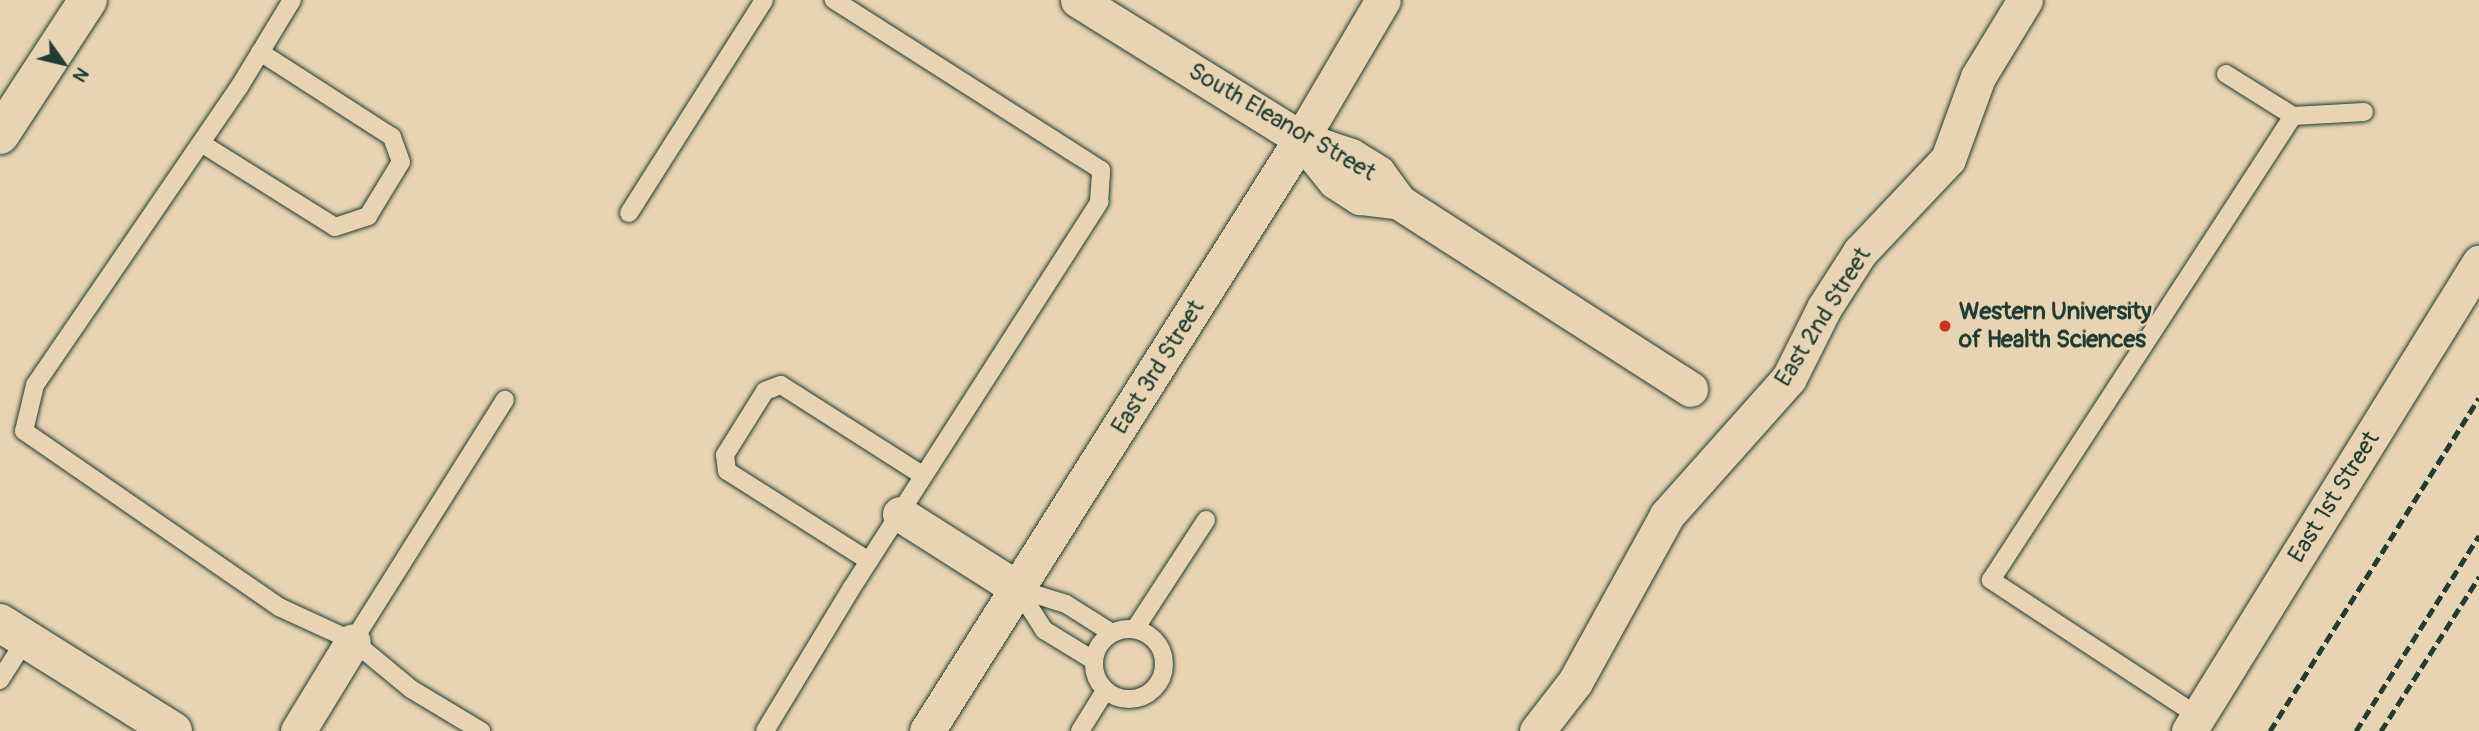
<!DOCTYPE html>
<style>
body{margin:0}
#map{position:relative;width:2479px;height:731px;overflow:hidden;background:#e8d4b2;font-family:Pangolin,sans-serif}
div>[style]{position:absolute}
.roads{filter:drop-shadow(0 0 2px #1f3d34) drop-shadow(0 0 2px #1f3d34)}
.lane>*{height:18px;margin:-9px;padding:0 9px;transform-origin:9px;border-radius:9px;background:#e8d4b2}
.lane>.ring{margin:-9px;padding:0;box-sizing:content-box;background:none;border:18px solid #e8d4b2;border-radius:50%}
.street>*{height:35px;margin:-17.5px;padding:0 17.5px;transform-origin:17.5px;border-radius:17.5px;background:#e8d4b2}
.primary>*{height:38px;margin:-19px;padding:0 19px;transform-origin:19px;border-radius:19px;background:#e8d4b2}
.rail>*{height:5px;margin-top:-2.5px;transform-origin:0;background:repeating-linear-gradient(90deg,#1f3d34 0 10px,transparent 0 15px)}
.dots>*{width:19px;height:19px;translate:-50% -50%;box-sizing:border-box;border:4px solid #e8d4b2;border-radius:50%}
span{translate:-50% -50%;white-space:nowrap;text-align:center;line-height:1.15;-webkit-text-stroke:5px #e8d4b2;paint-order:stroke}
.street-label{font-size:24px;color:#1f3d34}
.poi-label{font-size:24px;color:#1f3d34;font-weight:700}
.left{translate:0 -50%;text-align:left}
.north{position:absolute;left:28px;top:28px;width:70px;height:70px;-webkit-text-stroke:5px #e8d4b2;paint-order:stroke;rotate:124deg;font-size:19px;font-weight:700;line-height:28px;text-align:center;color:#1f3d34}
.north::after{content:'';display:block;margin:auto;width:24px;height:32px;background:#1f3d34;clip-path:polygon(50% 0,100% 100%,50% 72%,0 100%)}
</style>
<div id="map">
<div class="roads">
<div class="lane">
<div style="left:292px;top:0;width:102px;rotate:121.3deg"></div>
<div style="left:239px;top:87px;width:361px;rotate:124.4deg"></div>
<div style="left:35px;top:385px;width:47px;rotate:103.4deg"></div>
<div style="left:24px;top:431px;width:310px;rotate:34.6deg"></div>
<div style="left:279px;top:607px;width:81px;rotate:24.7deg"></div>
<div style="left:353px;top:641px;width:75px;rotate:39.6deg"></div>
<div style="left:411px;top:689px;width:82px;rotate:31deg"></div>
<div style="left:2226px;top:74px;width:79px;rotate:32.1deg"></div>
<div style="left:2293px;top:116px;width:71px;rotate:-3.2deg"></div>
<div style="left:201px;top:143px;width:158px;rotate:32.1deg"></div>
<div style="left:335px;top:227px;width:35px;rotate:-18deg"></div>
<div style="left:368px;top:216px;width:63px;rotate:-58.6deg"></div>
<div style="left:401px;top:162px;width:27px;rotate:-110deg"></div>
<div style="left:392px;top:137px;width:157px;rotate:-147.2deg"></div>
<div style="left:629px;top:213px;width:252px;rotate:-57.6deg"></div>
<div style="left:869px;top:561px;width:168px;rotate:-147.6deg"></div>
<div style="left:727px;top:471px;width:16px;rotate:-97deg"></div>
<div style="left:725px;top:455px;width:75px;rotate:-58deg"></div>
<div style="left:765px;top:391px;width:17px;rotate:-21deg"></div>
<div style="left:781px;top:385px;width:169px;rotate:32.5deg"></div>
<div style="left:1018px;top:589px;width:49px;rotate:57.6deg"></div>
<div style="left:1044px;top:630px;width:57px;rotate:31.5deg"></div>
<div style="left:1018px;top:589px;width:50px;rotate:17.4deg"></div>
<div style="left:1066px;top:604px;width:54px;rotate:32.2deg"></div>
<div class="ring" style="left:1094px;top:629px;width:52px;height:52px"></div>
<div style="left:1135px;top:629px;width:130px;rotate:-56.9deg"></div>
<div style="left:353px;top:641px;width:285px;rotate:-57.8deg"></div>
<div style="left:0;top:680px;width:49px;rotate:-57.6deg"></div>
<div style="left:2198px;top:716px;width:248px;rotate:-146.7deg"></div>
<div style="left:1991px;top:580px;width:554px;rotate:-56.94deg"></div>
<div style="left:765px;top:731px;width:166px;rotate:-58.8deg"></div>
<div style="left:851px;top:589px;width:460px;rotate:-57.3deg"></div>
<div style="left:1099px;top:202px;width:32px;rotate:-86deg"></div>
<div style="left:1101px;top:170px;width:317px;rotate:-147.5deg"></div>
<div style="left:1080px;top:731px;width:47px;rotate:-58deg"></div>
</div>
<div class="street">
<div style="left:1078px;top:0;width:263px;rotate:31.9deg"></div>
<div style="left:1301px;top:139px;width:53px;rotate:18.8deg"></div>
<div style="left:1351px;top:156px;width:32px;rotate:32deg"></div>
<div style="left:1378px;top:173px;width:36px;rotate:54deg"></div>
<div style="left:1399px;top:202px;width:346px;rotate:32.7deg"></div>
<div style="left:1301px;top:139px;width:54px;rotate:51deg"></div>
<div style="left:1335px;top:181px;width:30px;rotate:33deg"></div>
<div style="left:1360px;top:197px;width:39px;rotate:7deg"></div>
<div style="left:900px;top:514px;width:140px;rotate:32.4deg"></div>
<div style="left:298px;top:731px;width:105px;rotate:-58.6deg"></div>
<div style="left:927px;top:731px;width:700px;rotate:-57.72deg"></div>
<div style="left:1301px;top:139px;width:161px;rotate:-59.5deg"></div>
<div style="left:1537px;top:731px;width:62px;rotate:-52.2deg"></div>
<div style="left:1575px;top:682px;width:191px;rotate:-61.1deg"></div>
<div style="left:1667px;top:515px;width:183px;rotate:-48.3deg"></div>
<div style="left:1789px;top:378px;width:78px;rotate:-63.4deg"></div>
<div style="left:1824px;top:308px;width:67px;rotate:-57.3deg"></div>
<div style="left:1860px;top:252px;width:128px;rotate:-46.6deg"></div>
<div style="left:1948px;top:159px;width:87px;rotate:-69.9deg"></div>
<div style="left:1978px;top:77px;width:90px;rotate:-58.6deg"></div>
<div style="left:2189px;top:731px;width:551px;rotate:-58.22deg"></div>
</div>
<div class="primary">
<div style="left:0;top:135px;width:161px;rotate:-56.9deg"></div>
<div style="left:0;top:623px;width:204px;rotate:32deg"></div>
</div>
</div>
<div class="rail">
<div style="left:2270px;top:731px;width:393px;rotate:-57.9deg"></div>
<div style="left:2356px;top:731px;width:231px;rotate:-57.8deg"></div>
<div style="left:2381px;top:731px;width:183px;rotate:-57.5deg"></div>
</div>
<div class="dots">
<div style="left:1945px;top:326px;background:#c8321e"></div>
</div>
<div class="street-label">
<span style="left:1282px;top:122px;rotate:30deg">South Eleanor Street</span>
<span style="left:1823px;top:317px;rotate:-58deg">East 2nd Street</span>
<span style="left:1158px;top:367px;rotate:-58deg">East 3rd Street</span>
<span style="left:2334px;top:497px;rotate:-58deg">East 1st Street</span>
</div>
<div class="poi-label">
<span class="left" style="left:1959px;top:326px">Western University<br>of Health Sciences</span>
</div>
<div class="north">N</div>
</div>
